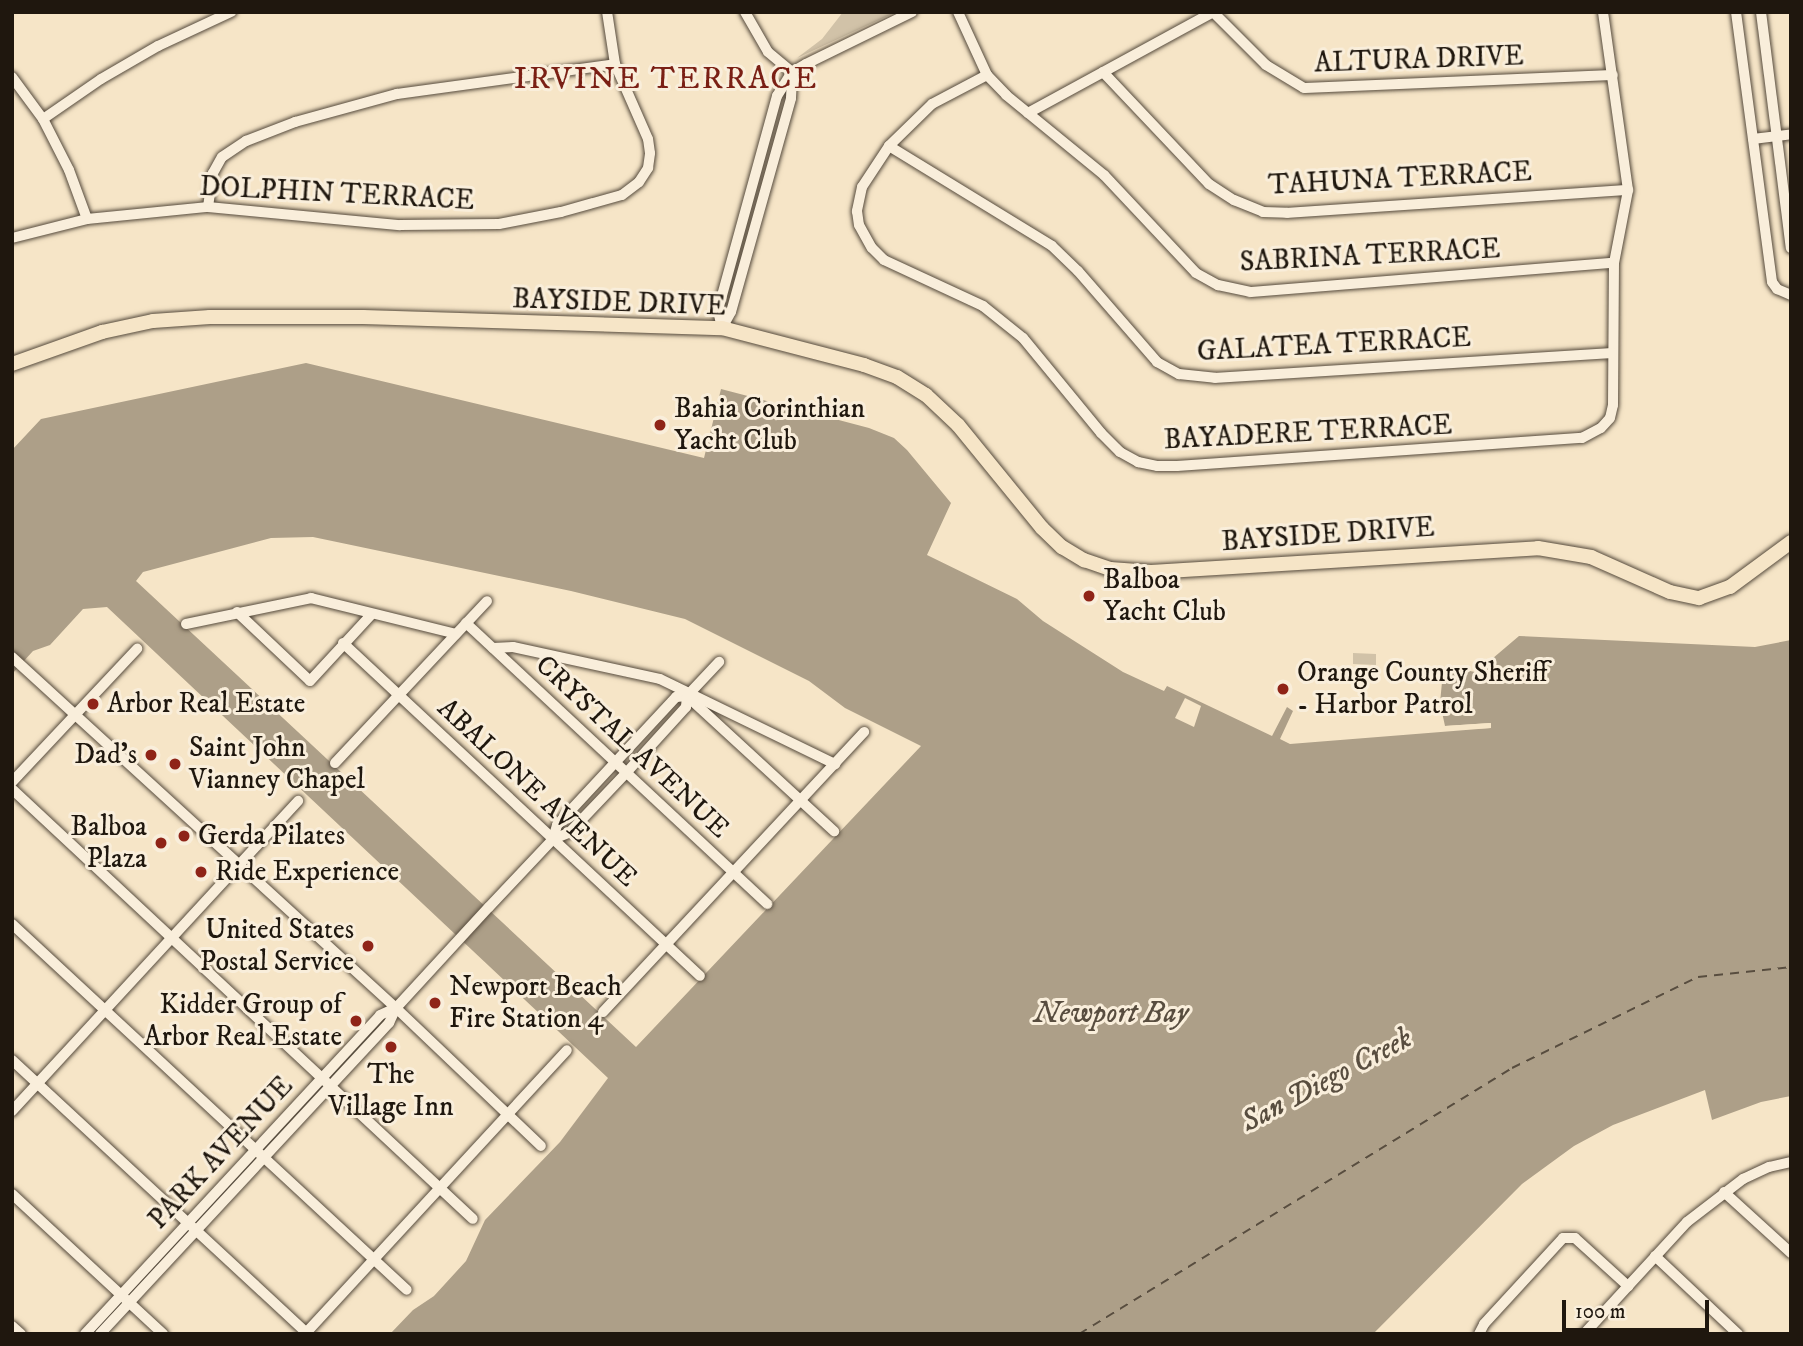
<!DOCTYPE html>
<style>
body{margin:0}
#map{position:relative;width:1803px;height:1346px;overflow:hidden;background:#f6e5c7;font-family:"IM FELL DW Pica",serif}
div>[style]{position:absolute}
.green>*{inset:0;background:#d1c2a8}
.water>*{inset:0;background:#ad9f88}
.pier>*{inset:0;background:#f6e5c7}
.ferry>*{height:2px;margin-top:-1px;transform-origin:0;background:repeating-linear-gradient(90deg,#584d3f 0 9px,transparent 0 16px)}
.roads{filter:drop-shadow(0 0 2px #554a3c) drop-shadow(0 0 2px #554a3c)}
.minor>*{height:10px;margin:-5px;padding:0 5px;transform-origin:5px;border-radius:5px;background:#f9eedb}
.major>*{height:14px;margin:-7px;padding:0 7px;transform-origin:7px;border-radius:7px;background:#f6e5c7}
.dots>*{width:19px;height:19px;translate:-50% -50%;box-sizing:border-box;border:4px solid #f9eedb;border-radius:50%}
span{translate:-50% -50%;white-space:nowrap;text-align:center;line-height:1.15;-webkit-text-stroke:6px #f9eedb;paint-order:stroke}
.street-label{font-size:28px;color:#1f170e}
.poi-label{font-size:28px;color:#1f170e}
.left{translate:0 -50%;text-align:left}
.right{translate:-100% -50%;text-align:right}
.water-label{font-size:30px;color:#584d3f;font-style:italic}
.quarter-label{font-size:32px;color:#7a1f14;letter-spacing:2px}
.frame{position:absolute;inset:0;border:14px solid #1f170e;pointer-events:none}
.scale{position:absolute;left:1562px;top:1300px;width:147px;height:32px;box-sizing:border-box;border:4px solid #1f170e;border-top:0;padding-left:9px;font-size:21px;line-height:24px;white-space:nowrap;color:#1f170e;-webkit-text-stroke:5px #f9eedb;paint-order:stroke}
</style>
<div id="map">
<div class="green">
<div style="clip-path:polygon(843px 12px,896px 12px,797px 58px,822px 39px)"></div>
<div style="clip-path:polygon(1353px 653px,1376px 654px,1376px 665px,1353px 664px)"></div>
</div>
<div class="water">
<div style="clip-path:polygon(evenodd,306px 363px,704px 458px,721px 389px,869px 428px,894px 438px,907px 450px,951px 503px,927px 555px,1017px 599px,1043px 621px,1123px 672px,1164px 691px,1167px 686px,1272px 736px,1287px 707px,1293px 711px,1280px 739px,1290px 744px,1491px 728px,1490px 723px,1445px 726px,1440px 703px,1442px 682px,1451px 667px,1475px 672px,1479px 670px,1519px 636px,1755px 647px,1791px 640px,1791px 1096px,1761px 1102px,1712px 1120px,1705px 1090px,1613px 1125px,1574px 1146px,1522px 1184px,1373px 1334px,390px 1334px,413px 1310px,434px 1296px,466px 1261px,485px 1220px,560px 1142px,608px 1078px,107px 607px,83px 609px,50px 645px,33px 651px,12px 674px,12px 450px,41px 419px,306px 363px,313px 537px,571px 591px,685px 619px,809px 681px,845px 708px,921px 746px,636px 1047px,136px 581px,143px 572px,271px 538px,313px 537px)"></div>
</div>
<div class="pier">
<div style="clip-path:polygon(1185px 698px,1201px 706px,1194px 727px,1175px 718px)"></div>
<div style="clip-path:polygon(1491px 723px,1491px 728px,1430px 731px,1445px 726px)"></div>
</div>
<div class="ferry">
<div style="left:1079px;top:1334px;width:508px;rotate:-31.56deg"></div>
<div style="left:1512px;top:1068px;width:207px;rotate:-26.1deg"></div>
<div style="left:1698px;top:977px;width:94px;rotate:-6.1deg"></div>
</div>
<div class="roads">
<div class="minor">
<div style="left:745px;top:12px;width:46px;rotate:60.1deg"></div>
<div style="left:768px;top:52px;width:31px;rotate:40deg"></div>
<div style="left:958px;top:12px;width:69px;rotate:65.3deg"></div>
<div style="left:987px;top:75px;width:28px;rotate:46deg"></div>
<div style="left:1006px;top:95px;width:127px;rotate:39.2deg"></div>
<div style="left:1104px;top:175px;width:134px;rotate:46.8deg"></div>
<div style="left:1196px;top:273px;width:25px;rotate:29deg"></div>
<div style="left:1218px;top:285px;width:33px;rotate:12deg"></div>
<div style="left:1250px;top:292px;width:365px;rotate:-4.6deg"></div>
<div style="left:1213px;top:12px;width:75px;rotate:45deg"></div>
<div style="left:1266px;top:65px;width:44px;rotate:31.2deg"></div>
<div style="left:1304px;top:88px;width:309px;rotate:-2.4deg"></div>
<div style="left:1736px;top:12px;width:272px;rotate:82.4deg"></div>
<div style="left:1772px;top:282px;width:9px;rotate:54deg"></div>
<div style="left:1777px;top:289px;width:15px;rotate:23deg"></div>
<div style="left:1761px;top:12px;width:238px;rotate:82.8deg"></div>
<div style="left:1103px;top:72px;width:154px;rotate:46.6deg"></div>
<div style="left:1209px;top:184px;width:30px;rotate:33deg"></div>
<div style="left:1234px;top:200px;width:31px;rotate:22deg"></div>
<div style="left:1263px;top:212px;width:24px;rotate:2deg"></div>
<div style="left:1287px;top:213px;width:342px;rotate:-3.9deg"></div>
<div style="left:987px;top:75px;width:62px;rotate:152.2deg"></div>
<div style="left:932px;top:104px;width:60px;rotate:135.7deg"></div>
<div style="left:889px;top:146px;width:49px;rotate:123.4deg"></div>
<div style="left:862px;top:187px;width:25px;rotate:102deg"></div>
<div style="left:857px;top:211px;width:14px;rotate:82deg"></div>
<div style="left:859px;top:225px;width:26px;rotate:61deg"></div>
<div style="left:872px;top:248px;width:17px;rotate:45deg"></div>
<div style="left:884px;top:260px;width:109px;rotate:24.9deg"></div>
<div style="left:983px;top:306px;width:51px;rotate:38.7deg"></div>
<div style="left:1023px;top:338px;width:123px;rotate:50.6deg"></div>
<div style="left:1101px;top:433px;width:27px;rotate:45deg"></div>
<div style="left:1120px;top:452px;width:21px;rotate:29deg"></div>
<div style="left:1138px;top:462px;width:19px;rotate:12deg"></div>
<div style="left:1157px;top:466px;width:20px"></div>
<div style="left:1177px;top:466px;width:406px;rotate:-4deg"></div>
<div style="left:1582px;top:438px;width:21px;rotate:-28deg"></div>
<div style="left:1601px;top:428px;width:13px;rotate:-48deg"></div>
<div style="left:1610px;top:418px;width:13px;rotate:-77deg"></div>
<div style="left:1613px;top:405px;width:142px;rotate:-89.6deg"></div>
<div style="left:1614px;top:263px;width:74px;rotate:-79.1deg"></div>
<div style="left:1628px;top:190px;width:180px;rotate:-98deg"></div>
<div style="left:12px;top:77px;width:52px;rotate:53.6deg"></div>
<div style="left:43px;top:119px;width:57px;rotate:63deg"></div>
<div style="left:69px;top:170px;width:52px;rotate:69.8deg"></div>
<div style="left:1028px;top:113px;width:211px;rotate:-28.6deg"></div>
<div style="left:43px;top:119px;width:70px;rotate:-34.6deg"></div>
<div style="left:101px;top:79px;width:66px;rotate:-30.1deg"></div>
<div style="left:158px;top:46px;width:81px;rotate:-25deg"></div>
<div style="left:1753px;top:139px;width:38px;rotate:-7deg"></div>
<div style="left:889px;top:146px;width:191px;rotate:31.5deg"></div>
<div style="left:1052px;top:246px;width:36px;rotate:44deg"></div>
<div style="left:1078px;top:271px;width:121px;rotate:49deg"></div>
<div style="left:1157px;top:362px;width:25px;rotate:29deg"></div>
<div style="left:1179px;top:374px;width:36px;rotate:6deg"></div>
<div style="left:1215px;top:378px;width:397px;rotate:-3.6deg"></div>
<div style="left:208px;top:207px;width:34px;rotate:-82deg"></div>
<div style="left:213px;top:173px;width:18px;rotate:-61deg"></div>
<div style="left:222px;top:157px;width:29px;rotate:-34deg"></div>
<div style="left:246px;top:141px;width:53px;rotate:-21.2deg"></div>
<div style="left:295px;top:122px;width:106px;rotate:-15.4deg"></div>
<div style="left:397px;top:94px;width:220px;rotate:-7.8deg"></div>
<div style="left:12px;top:238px;width:77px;rotate:-14.2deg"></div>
<div style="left:87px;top:219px;width:122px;rotate:-5.7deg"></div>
<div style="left:208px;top:207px;width:193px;rotate:5.4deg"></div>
<div style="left:400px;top:225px;width:99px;rotate:-0.6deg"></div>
<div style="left:499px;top:224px;width:63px;rotate:-11deg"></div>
<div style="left:561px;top:212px;width:63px;rotate:-15.6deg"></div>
<div style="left:622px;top:195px;width:21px;rotate:-37deg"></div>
<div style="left:639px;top:182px;width:17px;rotate:-57deg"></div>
<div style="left:648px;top:168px;width:15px;rotate:-82deg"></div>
<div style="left:650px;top:153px;width:14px;rotate:-98deg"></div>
<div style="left:648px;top:139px;width:82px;rotate:-113.7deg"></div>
<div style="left:615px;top:64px;width:53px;rotate:-98.7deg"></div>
<div style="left:722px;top:328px;width:18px;rotate:-103deg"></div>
<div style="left:718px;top:310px;width:222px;rotate:-74.6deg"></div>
<div style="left:777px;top:96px;width:28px;rotate:-58deg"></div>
<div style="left:792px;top:72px;width:16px;rotate:-30deg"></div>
<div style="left:806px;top:64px;width:118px;rotate:-26.1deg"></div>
<div style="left:722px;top:328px;width:18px;rotate:-61deg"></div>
<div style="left:731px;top:312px;width:222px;rotate:-74.3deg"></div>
<div style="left:791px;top:98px;width:22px;rotate:-87deg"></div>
<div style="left:237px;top:612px;width:100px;rotate:43.4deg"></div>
<div style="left:310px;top:681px;width:90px;rotate:-47.3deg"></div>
<div style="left:466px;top:623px;width:412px;rotate:43deg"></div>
<div style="left:186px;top:624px;width:128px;rotate:-11.7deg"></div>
<div style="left:311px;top:598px;width:149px;rotate:13.9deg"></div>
<div style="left:343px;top:643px;width:488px;rotate:43deg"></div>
<div style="left:493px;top:648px;width:20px;rotate:-3deg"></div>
<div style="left:513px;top:647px;width:150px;rotate:12.3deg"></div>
<div style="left:660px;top:679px;width:195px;rotate:25.9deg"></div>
<div style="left:12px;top:657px;width:520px;rotate:42.43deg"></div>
<div style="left:396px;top:1008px;width:200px;rotate:43.6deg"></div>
<div style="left:687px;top:696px;width:200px;rotate:42.6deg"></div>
<div style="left:335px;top:763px;width:222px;rotate:-46.8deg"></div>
<div style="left:12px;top:782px;width:183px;rotate:-46.8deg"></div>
<div style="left:12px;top:789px;width:630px;rotate:43.01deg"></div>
<div style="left:553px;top:839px;width:15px;rotate:-74deg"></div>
<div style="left:557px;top:825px;width:175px;rotate:-47.1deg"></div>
<div style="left:676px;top:697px;width:11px;rotate:-5deg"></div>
<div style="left:12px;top:924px;width:538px;rotate:42.82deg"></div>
<div style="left:603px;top:1012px;width:383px;rotate:-47deg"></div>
<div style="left:12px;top:1060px;width:403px;rotate:42.8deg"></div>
<div style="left:12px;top:1111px;width:422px;rotate:-47.3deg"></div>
<div style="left:1724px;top:1192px;width:91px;rotate:42.3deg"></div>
<div style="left:12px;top:1194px;width:206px;rotate:42.8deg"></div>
<div style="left:1655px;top:1256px;width:114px;rotate:43.2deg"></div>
<div style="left:12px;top:1326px;width:12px;rotate:42deg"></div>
<div style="left:85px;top:1334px;width:434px;rotate:-47.2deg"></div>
<div style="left:380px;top:1015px;width:17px;rotate:-24deg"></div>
<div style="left:100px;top:1334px;width:425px;rotate:-47.1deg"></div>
<div style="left:389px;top:1023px;width:17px;rotate:-65deg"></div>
<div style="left:396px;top:1008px;width:137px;rotate:-47.4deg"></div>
<div style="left:489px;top:907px;width:93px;rotate:-46.7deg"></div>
<div style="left:553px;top:839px;width:17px;rotate:-21deg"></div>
<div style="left:569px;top:833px;width:84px;rotate:-46.4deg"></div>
<div style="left:627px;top:772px;width:88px;rotate:-47.8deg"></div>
<div style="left:686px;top:707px;width:11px;rotate:-85deg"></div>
<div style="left:687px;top:696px;width:47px;rotate:-46.7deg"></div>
<div style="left:305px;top:1334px;width:386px;rotate:-47.3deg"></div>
<div style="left:1479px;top:1334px;width:11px;rotate:-63deg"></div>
<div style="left:1484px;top:1324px;width:117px;rotate:-47.4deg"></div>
<div style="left:1563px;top:1238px;width:12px"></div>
<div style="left:1575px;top:1238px;width:72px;rotate:42.2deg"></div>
<div style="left:1584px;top:1334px;width:152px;rotate:-47.4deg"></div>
<div style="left:1687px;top:1222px;width:71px;rotate:-37.5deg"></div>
<div style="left:1743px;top:1179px;width:29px;rotate:-25deg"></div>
<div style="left:1769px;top:1167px;width:23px;rotate:-13deg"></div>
</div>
<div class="major">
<div style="left:12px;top:364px;width:96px;rotate:-19.6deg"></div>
<div style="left:102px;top:332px;width:52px;rotate:-12.2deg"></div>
<div style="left:153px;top:321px;width:57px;rotate:-4deg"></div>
<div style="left:210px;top:317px;width:153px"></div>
<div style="left:363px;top:317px;width:359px;rotate:1.8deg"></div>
<div style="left:722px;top:328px;width:147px;rotate:14.6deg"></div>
<div style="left:864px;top:365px;width:35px;rotate:20deg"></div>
<div style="left:897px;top:377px;width:34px;rotate:32deg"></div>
<div style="left:926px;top:395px;width:44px;rotate:43.2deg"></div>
<div style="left:958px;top:425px;width:133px;rotate:50.8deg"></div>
<div style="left:1042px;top:528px;width:28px;rotate:44deg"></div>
<div style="left:1062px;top:547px;width:26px;rotate:31deg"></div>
<div style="left:1084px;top:560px;width:28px;rotate:19deg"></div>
<div style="left:1110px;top:569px;width:41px;rotate:4.2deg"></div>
<div style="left:1151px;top:572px;width:388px;rotate:-3.5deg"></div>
<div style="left:1538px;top:548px;width:54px;rotate:9.6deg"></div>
<div style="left:1591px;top:557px;width:86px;rotate:23.9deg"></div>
<div style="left:1670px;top:592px;width:30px;rotate:12deg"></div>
<div style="left:1699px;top:598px;width:33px;rotate:-20deg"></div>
<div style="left:1730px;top:587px;width:76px;rotate:-36.4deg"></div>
</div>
</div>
<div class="dots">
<div style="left:660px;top:425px;background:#8f2418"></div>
<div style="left:1089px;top:596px;background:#8f2418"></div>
<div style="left:1283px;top:689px;background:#8f2418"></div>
<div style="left:93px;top:704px;background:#8f2418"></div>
<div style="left:151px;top:755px;background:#8f2418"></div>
<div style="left:175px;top:764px;background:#8f2418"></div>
<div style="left:184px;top:836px;background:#8f2418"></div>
<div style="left:161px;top:843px;background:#8f2418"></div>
<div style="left:201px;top:872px;background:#8f2418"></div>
<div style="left:368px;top:946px;background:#8f2418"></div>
<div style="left:435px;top:1003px;background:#8f2418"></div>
<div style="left:356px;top:1021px;background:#8f2418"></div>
<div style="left:391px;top:1047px;background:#8f2418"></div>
</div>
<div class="street-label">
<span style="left:1419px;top:60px;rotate:-2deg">ALTURA DRIVE</span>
<span style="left:1400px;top:179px;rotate:-3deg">TAHUNA TERRACE</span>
<span style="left:337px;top:194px;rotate:3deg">DOLPHIN TERRACE</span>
<span style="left:1370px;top:256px;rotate:-3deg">SABRINA TERRACE</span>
<span style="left:619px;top:303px;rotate:2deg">BAYSIDE DRIVE</span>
<span style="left:1334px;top:345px;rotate:-3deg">GALATEA TERRACE</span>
<span style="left:1308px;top:433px;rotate:-3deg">BAYADERE TERRACE</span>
<span style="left:1328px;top:535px;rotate:-4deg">BAYSIDE DRIVE</span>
<span style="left:632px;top:747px;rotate:43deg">CRYSTAL AVENUE</span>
<span style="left:537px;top:793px;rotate:43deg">ABALONE AVENUE</span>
<span style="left:221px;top:1153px;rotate:-47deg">PARK AVENUE</span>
</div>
<div class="poi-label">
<span class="left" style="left:674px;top:425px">Bahia Corinthian<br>Yacht Club</span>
<span class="left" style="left:1103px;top:596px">Balboa<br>Yacht Club</span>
<span class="left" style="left:1297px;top:689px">Orange County Sheriff<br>- Harbor Patrol</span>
<span class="left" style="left:107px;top:704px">Arbor Real Estate</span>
<span class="left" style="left:189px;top:764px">Saint John<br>Vianney Chapel</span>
<span class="right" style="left:137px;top:755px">Dad's</span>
<span class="right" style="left:147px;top:843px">Balboa<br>Plaza</span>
<span class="left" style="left:198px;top:836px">Gerda Pilates</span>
<span class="left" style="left:215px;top:872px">Ride Experience</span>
<span class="right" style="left:354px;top:946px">United States<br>Postal Service</span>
<span class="left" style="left:449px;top:1003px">Newport Beach<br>Fire Station 4</span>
<span class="right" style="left:342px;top:1021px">Kidder Group of<br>Arbor Real Estate</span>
<span style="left:391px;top:1091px">The<br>Village Inn</span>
</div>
<div class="water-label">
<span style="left:1111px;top:1014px">Newport Bay</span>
<span style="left:1327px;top:1081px;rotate:-28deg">San Diego Creek</span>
</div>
<div class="quarter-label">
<span style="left:666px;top:79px">IRVINE TERRACE</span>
</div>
<div class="frame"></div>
<div class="scale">100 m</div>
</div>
